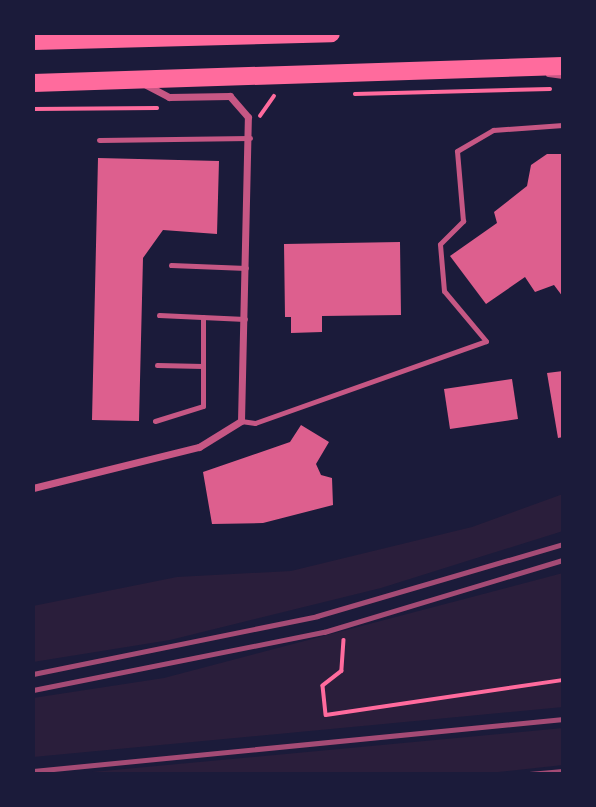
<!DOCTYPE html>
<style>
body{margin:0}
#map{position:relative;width:596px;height:807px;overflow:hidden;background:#1b1b3a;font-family:"Playfair Display",serif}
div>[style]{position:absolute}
.green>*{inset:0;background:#2a1e3b}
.building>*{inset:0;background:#dd5f8e}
.path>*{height:3.5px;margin:-1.75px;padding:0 1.75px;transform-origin:1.75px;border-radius:1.75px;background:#ff6b9d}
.service>*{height:5px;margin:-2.5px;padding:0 2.5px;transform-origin:2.5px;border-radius:2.5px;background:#c65784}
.minor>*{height:7px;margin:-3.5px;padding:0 3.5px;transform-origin:3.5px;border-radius:3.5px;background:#c65784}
.primary>*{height:18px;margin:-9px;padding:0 9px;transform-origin:9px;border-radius:9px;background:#ff6b9d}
.rail>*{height:5px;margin:-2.5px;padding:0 2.5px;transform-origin:2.5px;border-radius:2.5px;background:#a44b75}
span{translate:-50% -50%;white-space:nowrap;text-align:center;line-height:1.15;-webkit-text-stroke:7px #1b1b3a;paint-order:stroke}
.frame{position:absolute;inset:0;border:35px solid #1b1b3a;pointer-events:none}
</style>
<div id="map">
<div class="green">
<div style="clip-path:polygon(563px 494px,563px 531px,381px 588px,170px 640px,33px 662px,33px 606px,177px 577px,291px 571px,472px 527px)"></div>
<div style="clip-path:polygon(563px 573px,563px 707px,33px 757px,33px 698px,164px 678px)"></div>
<div style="clip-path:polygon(563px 728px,563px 765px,479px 774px,71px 774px)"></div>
</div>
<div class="building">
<div style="clip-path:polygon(547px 154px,563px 154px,563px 297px,554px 285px,535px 292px,525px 277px,486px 304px,450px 256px,497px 223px,494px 212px,527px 186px,531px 165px)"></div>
<div style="clip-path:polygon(98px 158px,219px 161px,217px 234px,163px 230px,143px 258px,139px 421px,92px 420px)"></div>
<div style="clip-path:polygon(400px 242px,401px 315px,322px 316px,322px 332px,291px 333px,291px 317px,285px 317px,284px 244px)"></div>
<div style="clip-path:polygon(563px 371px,563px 437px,558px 438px,547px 373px)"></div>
<div style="clip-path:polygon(512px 379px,518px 419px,450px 429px,444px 389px)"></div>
<div style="clip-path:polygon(301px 425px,329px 442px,316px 464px,321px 475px,332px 478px,333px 505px,263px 523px,212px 524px,203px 472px,290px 442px)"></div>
</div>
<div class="path">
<div style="left:355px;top:94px;width:195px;rotate:-1.5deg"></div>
<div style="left:33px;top:109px;width:124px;rotate:-0.5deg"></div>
<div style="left:260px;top:116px;width:24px;rotate:-55deg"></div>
<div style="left:344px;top:640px;width:31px;rotate:94deg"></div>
<div style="left:342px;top:671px;width:24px;rotate:142deg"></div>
<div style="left:323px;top:686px;width:29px;rotate:84deg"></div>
<div style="left:326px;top:715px;width:240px;rotate:-8.4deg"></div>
</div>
<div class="service">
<div style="left:548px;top:74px;width:15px;rotate:8deg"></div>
<div style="left:99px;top:140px;width:151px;rotate:-0.8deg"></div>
<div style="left:171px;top:265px;width:75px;rotate:2.3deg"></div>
<div style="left:159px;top:315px;width:86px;rotate:2.7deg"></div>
<div style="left:157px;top:365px;width:46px;rotate:1.2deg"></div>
<div style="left:155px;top:421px;width:50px;rotate:-17.4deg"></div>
<div style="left:203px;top:406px;width:89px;rotate:-90deg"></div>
<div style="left:241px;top:421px;width:14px;rotate:8deg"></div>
<div style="left:255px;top:423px;width:245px;rotate:-19.5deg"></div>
<div style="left:486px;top:341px;width:65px;rotate:-130deg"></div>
<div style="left:444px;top:291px;width:47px;rotate:-94.9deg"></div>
<div style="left:440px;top:244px;width:33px;rotate:-45deg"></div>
<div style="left:463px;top:221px;width:70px;rotate:-94.9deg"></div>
<div style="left:457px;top:151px;width:42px;rotate:-30.3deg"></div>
<div style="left:493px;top:130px;width:70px;rotate:-4.1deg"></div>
</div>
<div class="minor">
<div style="left:33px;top:488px;width:171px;rotate:-13.9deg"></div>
<div style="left:199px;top:447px;width:49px;rotate:-31.8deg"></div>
<div style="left:241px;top:421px;width:304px;rotate:-88.7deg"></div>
<div style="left:248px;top:117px;width:28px;rotate:-131deg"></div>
<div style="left:230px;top:96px;width:61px;rotate:179.1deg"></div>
<div style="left:169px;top:97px;width:26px;rotate:-152deg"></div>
</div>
<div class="primary">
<div style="left:33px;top:41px;width:298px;rotate:-1.5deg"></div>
<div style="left:33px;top:83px;width:530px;rotate:-1.84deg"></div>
</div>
<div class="rail">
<div style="left:33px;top:674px;width:290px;rotate:-11.5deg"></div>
<div style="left:317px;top:616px;width:256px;rotate:-16.3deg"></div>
<div style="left:33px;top:690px;width:297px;rotate:-11.3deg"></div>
<div style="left:324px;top:632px;width:250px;rotate:-16.8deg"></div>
<div style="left:33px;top:771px;width:533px;rotate:-5.6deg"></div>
<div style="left:529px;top:774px;width:34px;rotate:-5deg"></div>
</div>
<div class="frame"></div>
</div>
